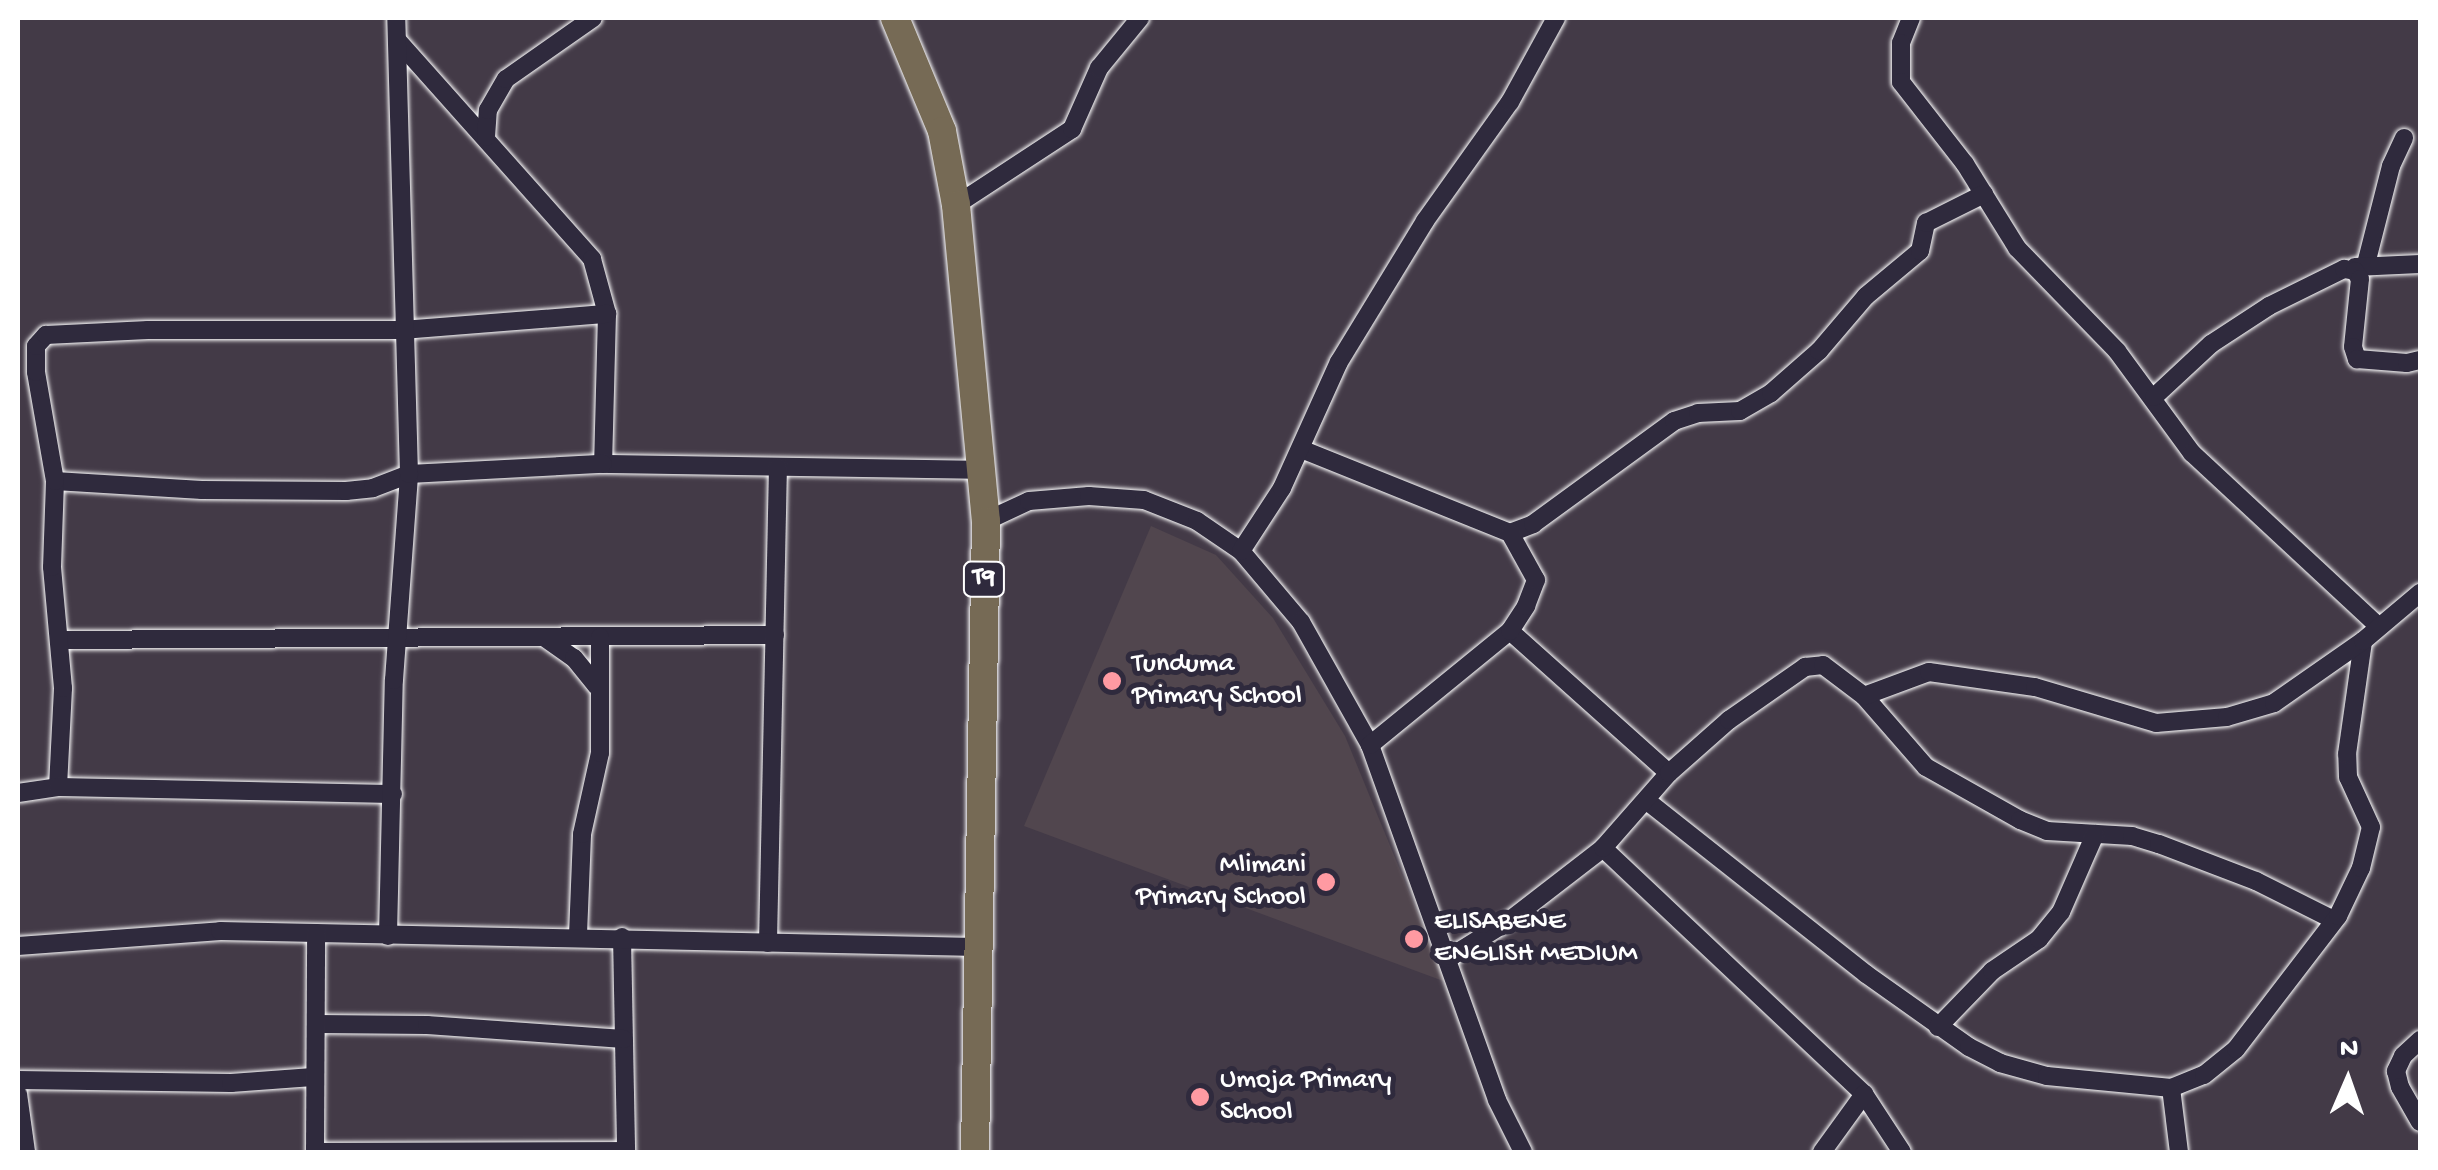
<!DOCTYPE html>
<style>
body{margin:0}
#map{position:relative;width:2438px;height:1170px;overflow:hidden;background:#433a47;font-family:"Gochi Hand",sans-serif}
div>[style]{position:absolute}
.built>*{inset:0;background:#51464e}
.roads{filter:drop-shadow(0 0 2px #fff) drop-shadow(0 0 2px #fff)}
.minor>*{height:18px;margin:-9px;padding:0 9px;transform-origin:9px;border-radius:9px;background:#2f2a3d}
.highway>*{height:28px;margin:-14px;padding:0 14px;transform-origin:14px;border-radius:14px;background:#766a55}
.dots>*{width:28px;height:28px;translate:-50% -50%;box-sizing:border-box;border:5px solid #2f2a3d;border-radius:50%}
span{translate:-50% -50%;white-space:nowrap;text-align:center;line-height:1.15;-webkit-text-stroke:10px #2f2a3d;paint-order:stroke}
.shield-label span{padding:2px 8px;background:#2f2a3d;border:2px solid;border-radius:8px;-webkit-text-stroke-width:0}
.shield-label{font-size:25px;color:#fff;font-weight:700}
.poi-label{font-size:28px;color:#fff}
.left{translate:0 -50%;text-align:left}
.right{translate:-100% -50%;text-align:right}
.frame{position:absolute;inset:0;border:20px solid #fff;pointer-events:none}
.north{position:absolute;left:2298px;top:1030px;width:100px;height:100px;-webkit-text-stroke:8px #2f2a3d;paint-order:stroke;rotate:2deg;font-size:28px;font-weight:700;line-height:40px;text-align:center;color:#fff}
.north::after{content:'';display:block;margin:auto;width:35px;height:45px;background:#fff;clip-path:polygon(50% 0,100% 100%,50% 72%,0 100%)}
</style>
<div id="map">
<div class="built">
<div style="clip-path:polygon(1151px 526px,1216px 555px,1273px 618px,1345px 736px,1446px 982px,1024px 826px)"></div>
</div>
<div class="roads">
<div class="minor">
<div style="left:1911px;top:18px;width:27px;rotate:112deg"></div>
<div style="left:1901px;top:43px;width:39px;rotate:90deg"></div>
<div style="left:1901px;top:82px;width:104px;rotate:52deg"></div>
<div style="left:1965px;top:164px;width:99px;rotate:58.2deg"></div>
<div style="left:2017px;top:248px;width:144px;rotate:45.8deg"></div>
<div style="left:2117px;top:351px;width:127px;rotate:53.7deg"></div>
<div style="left:2192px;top:453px;width:254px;rotate:42.9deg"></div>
<div style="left:398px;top:41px;width:292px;rotate:48.3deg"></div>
<div style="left:592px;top:259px;width:57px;rotate:74.7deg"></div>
<div style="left:607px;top:314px;width:150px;rotate:91.5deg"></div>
<div style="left:603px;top:464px;width:377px;rotate:0.9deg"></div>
<div style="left:486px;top:137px;width:27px;rotate:-86deg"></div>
<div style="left:488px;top:110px;width:36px;rotate:-60deg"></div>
<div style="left:506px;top:79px;width:106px;rotate:-35deg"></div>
<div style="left:956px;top:205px;width:139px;rotate:-33.2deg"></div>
<div style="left:1072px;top:129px;width:67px;rotate:-66.1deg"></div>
<div style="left:1099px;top:68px;width:65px;rotate:-50.6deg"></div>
<div style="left:2366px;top:264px;width:101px;rotate:-75.7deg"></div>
<div style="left:2391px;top:166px;width:31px;rotate:-65deg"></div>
<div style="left:2355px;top:267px;width:65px;rotate:-2.6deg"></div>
<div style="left:2154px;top:397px;width:78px;rotate:-42.9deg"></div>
<div style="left:2211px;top:344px;width:69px;rotate:-33.2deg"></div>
<div style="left:2269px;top:306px;width:84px;rotate:-26.3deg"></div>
<div style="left:2344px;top:269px;width:11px;rotate:10deg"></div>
<div style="left:2355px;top:271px;width:9px;rotate:58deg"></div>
<div style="left:2360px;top:279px;width:68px;rotate:95.9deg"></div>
<div style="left:2353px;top:347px;width:13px;rotate:72deg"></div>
<div style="left:2357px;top:359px;width:50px;rotate:4.6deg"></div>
<div style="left:2407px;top:363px;width:13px;rotate:-13deg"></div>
<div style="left:1301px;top:449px;width:225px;rotate:21.9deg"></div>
<div style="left:1510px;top:533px;width:25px;rotate:-21deg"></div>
<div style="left:1533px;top:524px;width:175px;rotate:-36.1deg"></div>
<div style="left:1674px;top:421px;width:25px;rotate:-18deg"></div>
<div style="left:1698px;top:413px;width:42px;rotate:-2.7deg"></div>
<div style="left:1740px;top:411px;width:36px;rotate:-30deg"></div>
<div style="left:1771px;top:393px;width:64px;rotate:-41.2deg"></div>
<div style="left:1819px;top:351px;width:72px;rotate:-49.5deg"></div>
<div style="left:1866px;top:296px;width:70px;rotate:-39.8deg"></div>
<div style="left:1920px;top:251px;width:29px;rotate:-78deg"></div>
<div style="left:1926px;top:223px;width:65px;rotate:-26.6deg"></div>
<div style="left:55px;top:481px;width:147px;rotate:3.5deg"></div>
<div style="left:202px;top:490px;width:144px;rotate:0.4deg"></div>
<div style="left:346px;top:491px;width:27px;rotate:-6deg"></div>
<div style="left:373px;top:488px;width:39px;rotate:-21deg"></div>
<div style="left:409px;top:474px;width:194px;rotate:-3deg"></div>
<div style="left:986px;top:521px;width:47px;rotate:-24.9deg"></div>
<div style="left:1029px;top:501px;width:60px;rotate:-4.8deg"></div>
<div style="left:1089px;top:496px;width:55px;rotate:4.2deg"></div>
<div style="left:1144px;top:500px;width:57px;rotate:21.6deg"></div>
<div style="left:1197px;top:521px;width:53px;rotate:34.3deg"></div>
<div style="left:1241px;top:551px;width:93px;rotate:49.8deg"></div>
<div style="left:1301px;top:622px;width:141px;rotate:60.7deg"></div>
<div style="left:1370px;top:745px;width:377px;rotate:70.3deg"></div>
<div style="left:1497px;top:1100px;width:58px;rotate:63.4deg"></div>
<div style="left:1241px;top:551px;width:75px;rotate:-56.9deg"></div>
<div style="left:1282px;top:488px;width:138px;rotate:-65.7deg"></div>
<div style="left:1339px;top:362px;width:165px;rotate:-58.6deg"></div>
<div style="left:1425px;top:221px;width:146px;rotate:-54.5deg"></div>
<div style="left:1510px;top:102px;width:96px;rotate:-61.3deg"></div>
<div style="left:1510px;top:631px;width:213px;rotate:41.8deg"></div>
<div style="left:545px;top:638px;width:35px;rotate:35deg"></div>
<div style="left:574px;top:658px;width:36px;rotate:51deg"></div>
<div style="left:61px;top:640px;width:714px;rotate:-0.4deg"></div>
<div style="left:1864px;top:696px;width:94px;rotate:48.9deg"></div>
<div style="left:1926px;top:767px;width:108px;rotate:29.4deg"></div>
<div style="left:2020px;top:820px;width:29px;rotate:22deg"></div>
<div style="left:2047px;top:831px;width:85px;rotate:3.4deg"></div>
<div style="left:2132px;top:836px;width:28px;rotate:17deg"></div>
<div style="left:2159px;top:844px;width:104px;rotate:20.9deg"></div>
<div style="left:2256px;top:881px;width:87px;rotate:26.6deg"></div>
<div style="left:1370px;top:745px;width:181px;rotate:-39.2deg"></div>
<div style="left:1510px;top:631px;width:30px;rotate:-57deg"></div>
<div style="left:1526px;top:606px;width:28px;rotate:-69deg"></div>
<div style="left:1536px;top:580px;width:54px;rotate:-119deg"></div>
<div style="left:58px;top:787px;width:99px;rotate:-87.1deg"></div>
<div style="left:63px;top:688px;width:121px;rotate:-95.2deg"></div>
<div style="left:52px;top:567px;width:86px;rotate:-88deg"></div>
<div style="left:55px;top:481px;width:111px;rotate:-99.9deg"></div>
<div style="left:36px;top:372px;width:26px;rotate:-90deg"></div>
<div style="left:36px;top:346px;width:15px;rotate:-48deg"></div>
<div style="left:46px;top:335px;width:102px;rotate:-2.8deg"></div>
<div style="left:148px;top:330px;width:254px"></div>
<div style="left:402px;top:330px;width:206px;rotate:-4.5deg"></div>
<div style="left:18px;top:793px;width:40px;rotate:-8.5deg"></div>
<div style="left:58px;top:787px;width:335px;rotate:1.2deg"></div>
<div style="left:1647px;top:801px;width:279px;rotate:38.3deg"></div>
<div style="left:1866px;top:974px;width:126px;rotate:35.3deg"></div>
<div style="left:1969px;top:1047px;width:35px;rotate:27deg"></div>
<div style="left:2000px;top:1063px;width:49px;rotate:15.5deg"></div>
<div style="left:2047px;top:1076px;width:125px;rotate:5.5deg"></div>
<div style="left:2171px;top:1088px;width:35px;rotate:-22deg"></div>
<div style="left:2204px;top:1075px;width:41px;rotate:-39.1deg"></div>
<div style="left:2236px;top:1049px;width:168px;rotate:-52.5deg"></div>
<div style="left:2338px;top:916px;width:53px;rotate:-64.4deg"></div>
<div style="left:2361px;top:868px;width:42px;rotate:-76.3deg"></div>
<div style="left:2371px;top:827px;width:55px;rotate:-114.7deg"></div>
<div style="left:2348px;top:777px;width:23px;rotate:-92deg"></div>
<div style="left:2347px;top:754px;width:114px;rotate:-81.9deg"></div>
<div style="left:1603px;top:848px;width:359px;rotate:43.3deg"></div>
<div style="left:1864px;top:1094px;width:69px;rotate:56.8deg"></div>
<div style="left:578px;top:935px;width:101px;rotate:-87.7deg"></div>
<div style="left:582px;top:834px;width:83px;rotate:-77.5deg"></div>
<div style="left:600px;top:753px;width:116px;rotate:-90deg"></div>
<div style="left:388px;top:936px;width:256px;rotate:-88.7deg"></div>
<div style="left:394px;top:680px;width:207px;rotate:-85.8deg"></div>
<div style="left:409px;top:474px;width:456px;rotate:-91.6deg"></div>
<div style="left:622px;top:937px;width:215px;rotate:88.9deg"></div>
<div style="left:768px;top:943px;width:476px;rotate:-88.8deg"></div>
<div style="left:18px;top:946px;width:203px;rotate:-4.2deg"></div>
<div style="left:220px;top:931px;width:757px;rotate:1.21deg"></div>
<div style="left:1447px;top:959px;width:74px;rotate:-31.8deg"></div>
<div style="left:1510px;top:920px;width:118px;rotate:-37.7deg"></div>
<div style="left:1603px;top:848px;width:100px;rotate:-48.7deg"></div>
<div style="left:1669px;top:773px;width:80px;rotate:-41.5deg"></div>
<div style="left:1729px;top:720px;width:93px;rotate:-34.9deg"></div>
<div style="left:1805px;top:667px;width:18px;rotate:-6deg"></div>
<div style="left:1823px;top:665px;width:51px;rotate:37.1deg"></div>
<div style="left:1864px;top:696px;width:69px;rotate:-20.3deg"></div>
<div style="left:1929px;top:672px;width:107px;rotate:8.1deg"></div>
<div style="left:2035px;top:687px;width:126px;rotate:16.6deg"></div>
<div style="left:2156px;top:723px;width:71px;rotate:-4.8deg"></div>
<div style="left:2227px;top:717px;width:49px;rotate:-16.6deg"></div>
<div style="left:2274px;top:703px;width:108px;rotate:-34.9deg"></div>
<div style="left:2363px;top:641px;width:75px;rotate:-40.1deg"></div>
<div style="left:318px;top:1024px;width:109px;rotate:0.5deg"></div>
<div style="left:427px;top:1025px;width:197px;rotate:4.1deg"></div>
<div style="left:1938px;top:1027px;width:78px;rotate:-46deg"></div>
<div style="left:1992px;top:971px;width:57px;rotate:-34.2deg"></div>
<div style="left:2039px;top:939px;width:35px;rotate:-51deg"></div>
<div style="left:2061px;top:912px;width:85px;rotate:-66.4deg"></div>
<div style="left:2420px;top:1040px;width:23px;rotate:137deg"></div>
<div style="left:2403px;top:1056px;width:17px;rotate:115deg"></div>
<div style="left:2396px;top:1071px;width:16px;rotate:76deg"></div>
<div style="left:2400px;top:1087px;width:40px;rotate:60.3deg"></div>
<div style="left:18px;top:1080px;width:213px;rotate:0.8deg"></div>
<div style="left:231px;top:1083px;width:82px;rotate:-4.2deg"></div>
<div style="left:2171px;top:1088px;width:64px;rotate:82.9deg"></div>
<div style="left:18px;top:1094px;width:59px;rotate:82.1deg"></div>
<div style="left:315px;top:1152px;width:311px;rotate:-0.2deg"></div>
<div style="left:315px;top:1152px;width:219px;rotate:-89.7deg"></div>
<div style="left:1822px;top:1152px;width:72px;rotate:-54.1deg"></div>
</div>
<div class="highway">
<div style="left:895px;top:18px;width:122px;rotate:67.4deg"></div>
<div style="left:942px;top:131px;width:75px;rotate:79.3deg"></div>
<div style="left:956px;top:205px;width:317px;rotate:84.6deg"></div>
<div style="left:986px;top:521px;width:631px;rotate:91deg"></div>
</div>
</div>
<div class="dots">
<div style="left:1112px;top:681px;background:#ff9aa2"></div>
<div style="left:1326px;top:882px;background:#ff9aa2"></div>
<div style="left:1414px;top:939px;background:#ff9aa2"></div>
<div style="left:1200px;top:1097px;background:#ff9aa2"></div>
</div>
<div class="shield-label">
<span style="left:984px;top:579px">T9</span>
</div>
<div class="poi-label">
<span class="left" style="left:1132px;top:681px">Tunduma<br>Primary School</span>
<span class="right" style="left:1306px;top:882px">Mlimani<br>Primary School</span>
<span class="left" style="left:1434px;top:939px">ELISABENE<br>ENGLISH MEDIUM</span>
<span class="left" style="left:1220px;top:1097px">Umoja Primary<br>School</span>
</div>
<div class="frame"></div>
<div class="north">N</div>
</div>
